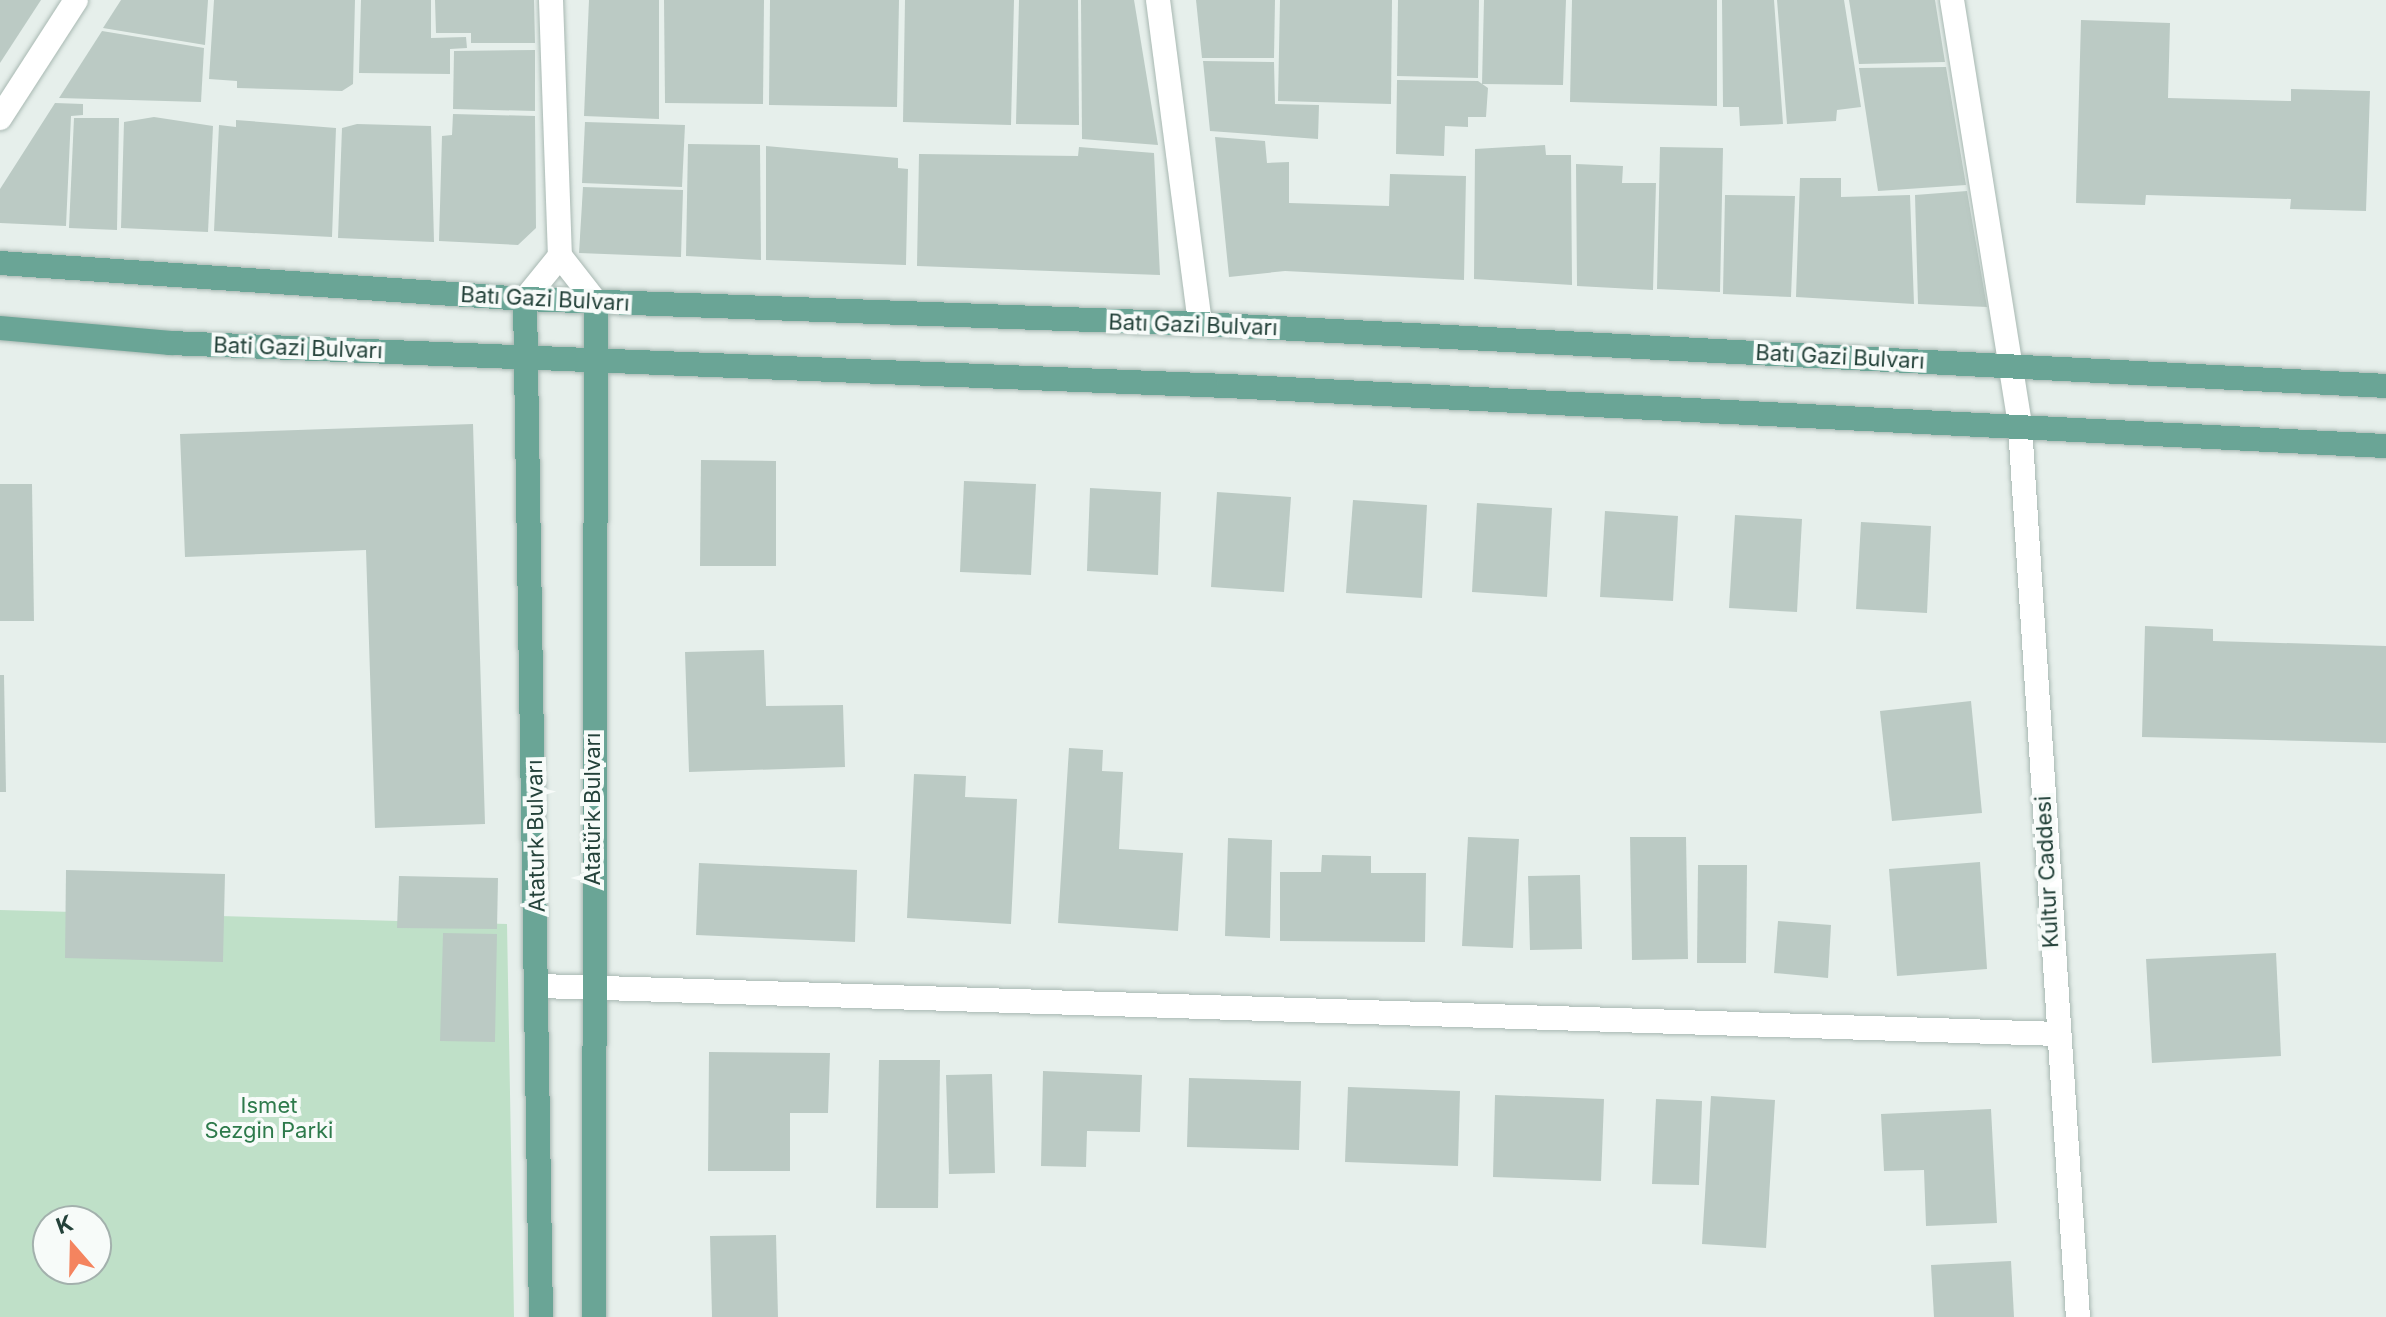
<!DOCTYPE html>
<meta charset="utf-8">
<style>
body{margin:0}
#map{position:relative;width:2386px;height:1317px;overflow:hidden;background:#e6efeb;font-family:Inter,sans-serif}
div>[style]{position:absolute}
.green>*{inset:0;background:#bfe0c8}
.building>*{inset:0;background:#bbcac4}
.roads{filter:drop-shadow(0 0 2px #a8b8b2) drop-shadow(0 0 2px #a8b8b2)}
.minor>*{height:24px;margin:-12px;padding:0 12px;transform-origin:12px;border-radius:12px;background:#fff}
.major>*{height:24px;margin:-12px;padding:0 12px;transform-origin:12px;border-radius:12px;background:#6aa596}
span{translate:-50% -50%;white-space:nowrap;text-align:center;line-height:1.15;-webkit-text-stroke:8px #f7fbf9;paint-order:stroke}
.street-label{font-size:22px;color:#24423a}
.park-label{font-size:22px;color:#2d7a4b}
.north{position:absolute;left:32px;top:1205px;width:80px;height:80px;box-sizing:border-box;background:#f7fbf9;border:2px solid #a3b1ad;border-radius:50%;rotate:340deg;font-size:22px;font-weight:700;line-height:32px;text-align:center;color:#24423a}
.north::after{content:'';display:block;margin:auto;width:28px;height:36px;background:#f4845f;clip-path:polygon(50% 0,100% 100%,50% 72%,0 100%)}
</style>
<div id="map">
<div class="green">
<div style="clip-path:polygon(evenodd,0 910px,507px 924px,514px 1317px,0 1317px,0 910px,48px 1221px,96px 1221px,96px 1269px,48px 1269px,48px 1221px)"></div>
</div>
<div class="building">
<div style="clip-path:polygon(0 0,41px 0,0 63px)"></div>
<div style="clip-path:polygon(121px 0,208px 0,205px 45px,103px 28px)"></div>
<div style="clip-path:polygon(214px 0,355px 0,353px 84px,342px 91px,237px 88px,237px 81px,209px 79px)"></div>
<div style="clip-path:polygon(361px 0,431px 0,431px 38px,466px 37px,467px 48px,450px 49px,450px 74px,359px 73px)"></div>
<div style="clip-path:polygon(435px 0,534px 0,535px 43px,471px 43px,471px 33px,436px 33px)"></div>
<div style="clip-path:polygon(589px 0,659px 0,659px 119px,584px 116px)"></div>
<div style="clip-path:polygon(664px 0,764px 0,763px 104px,665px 103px)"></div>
<div style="clip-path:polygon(770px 0,899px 0,897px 107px,769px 105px)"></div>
<div style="clip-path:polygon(905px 0,1014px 0,1011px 125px,903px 122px)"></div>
<div style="clip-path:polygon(1019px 0,1078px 0,1079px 125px,1016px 124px)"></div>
<div style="clip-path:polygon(1081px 0,1134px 0,1158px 145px,1082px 139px)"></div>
<div style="clip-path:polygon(1196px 0,1275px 0,1274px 58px,1202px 58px)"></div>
<div style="clip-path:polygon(1280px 0,1392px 0,1391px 104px,1278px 101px)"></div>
<div style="clip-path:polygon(1398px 0,1479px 0,1478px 78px,1397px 76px)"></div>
<div style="clip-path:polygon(1484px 0,1566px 0,1563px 85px,1482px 84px)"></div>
<div style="clip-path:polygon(1572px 0,1717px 0,1717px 106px,1570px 102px)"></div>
<div style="clip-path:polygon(1722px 0,1774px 0,1783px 124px,1740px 126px,1739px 107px,1723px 107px)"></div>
<div style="clip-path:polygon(1777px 0,1844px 0,1861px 107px,1837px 110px,1836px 121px,1787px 124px)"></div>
<div style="clip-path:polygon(1849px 0,1935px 0,1945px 62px,1859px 64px)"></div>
<div style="clip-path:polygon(2081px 20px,2170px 23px,2168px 98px,2291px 101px,2291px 89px,2370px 91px,2366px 211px,2290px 209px,2291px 199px,2146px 195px,2145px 205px,2076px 203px)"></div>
<div style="clip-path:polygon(102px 31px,204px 48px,201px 102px,59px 98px)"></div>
<div style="clip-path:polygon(535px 50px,535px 111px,453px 109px,454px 51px)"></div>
<div style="clip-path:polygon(1203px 61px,1274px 62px,1275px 104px,1319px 105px,1318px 139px,1210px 131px)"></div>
<div style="clip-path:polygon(1946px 67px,1966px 185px,1878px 191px,1859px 68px)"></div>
<div style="clip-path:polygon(1397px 80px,1478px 81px,1488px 88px,1486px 117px,1468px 117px,1468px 127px,1445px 126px,1444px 156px,1396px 154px)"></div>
<div style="clip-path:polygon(55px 103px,83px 104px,83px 115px,71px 116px,66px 226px,0 223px,0 189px)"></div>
<div style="clip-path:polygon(453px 114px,535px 116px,536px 228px,518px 245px,439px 241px,442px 136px,452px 135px)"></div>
<div style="clip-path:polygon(154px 117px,213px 126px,208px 232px,121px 228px,124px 122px)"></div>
<div style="clip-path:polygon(74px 118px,119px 118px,117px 230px,69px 228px)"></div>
<div style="clip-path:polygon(236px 120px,336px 128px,332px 237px,214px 231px,219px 125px,236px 127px)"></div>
<div style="clip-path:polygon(585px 122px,685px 125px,682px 187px,582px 183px)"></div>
<div style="clip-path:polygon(357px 124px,431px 126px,434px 242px,338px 238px,342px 128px)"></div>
<div style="clip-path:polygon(1215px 137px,1265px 141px,1267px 163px,1289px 162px,1289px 203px,1389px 206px,1390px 174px,1466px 176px,1464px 280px,1285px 271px,1229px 277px)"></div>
<div style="clip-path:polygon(688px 144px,760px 145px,761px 260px,686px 256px)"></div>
<div style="clip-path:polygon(1545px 145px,1546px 155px,1571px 155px,1572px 285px,1474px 279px,1475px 149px)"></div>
<div style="clip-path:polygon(766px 146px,898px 158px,898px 168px,908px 169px,906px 265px,766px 260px)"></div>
<div style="clip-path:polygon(1079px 147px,1154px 153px,1160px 275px,917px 266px,919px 154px,1078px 156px)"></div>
<div style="clip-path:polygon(1660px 147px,1723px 148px,1720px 292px,1657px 289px)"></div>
<div style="clip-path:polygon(1576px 164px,1623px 166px,1622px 183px,1656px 183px,1653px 290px,1577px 286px)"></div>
<div style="clip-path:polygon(1800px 178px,1841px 178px,1841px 197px,1910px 195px,1914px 304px,1796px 297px)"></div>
<div style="clip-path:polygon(583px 187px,683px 190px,681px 257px,579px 253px)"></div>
<div style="clip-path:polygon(1967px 191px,1987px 307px,1918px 304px,1915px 195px)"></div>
<div style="clip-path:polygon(1725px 195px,1795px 196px,1791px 297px,1723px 294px)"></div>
<div style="clip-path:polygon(473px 424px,485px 824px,375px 828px,366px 550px,185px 557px,180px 434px)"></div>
<div style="clip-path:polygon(701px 460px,776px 461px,776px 566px,700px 566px)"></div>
<div style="clip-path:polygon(964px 481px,1036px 484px,1031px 575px,960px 572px)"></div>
<div style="clip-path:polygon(0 484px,32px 484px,34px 621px,0 621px)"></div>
<div style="clip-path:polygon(1090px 488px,1161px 492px,1158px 575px,1087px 571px)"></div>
<div style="clip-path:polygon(1217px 492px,1291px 497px,1284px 592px,1211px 587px)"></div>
<div style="clip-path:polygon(1353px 500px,1427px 505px,1422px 598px,1346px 593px)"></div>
<div style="clip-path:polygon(1477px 503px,1552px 508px,1547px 597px,1472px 592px)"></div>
<div style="clip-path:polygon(1605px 511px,1678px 516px,1673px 601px,1600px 597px)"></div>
<div style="clip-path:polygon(1735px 515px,1802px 519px,1797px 612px,1729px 608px)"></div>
<div style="clip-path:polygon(1861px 522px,1931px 526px,1927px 613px,1856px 609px)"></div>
<div style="clip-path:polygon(2145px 626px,2213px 629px,2213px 641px,2386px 646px,2386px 743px,2142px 737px)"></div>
<div style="clip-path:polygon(764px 650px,766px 706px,843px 705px,845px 767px,689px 772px,685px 652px)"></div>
<div style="clip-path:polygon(0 675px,4px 675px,6px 792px,0 792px)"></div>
<div style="clip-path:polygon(1971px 701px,1982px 813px,1892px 821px,1880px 711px)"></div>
<div style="clip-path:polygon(1069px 748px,1103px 750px,1102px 771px,1123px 772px,1119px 849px,1183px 853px,1178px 931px,1058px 923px)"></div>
<div style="clip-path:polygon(914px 774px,966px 776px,965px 797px,1017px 799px,1011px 924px,907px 918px)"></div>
<div style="clip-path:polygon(1468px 837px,1519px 839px,1513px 948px,1462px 946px)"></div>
<div style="clip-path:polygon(1630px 837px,1686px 837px,1688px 959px,1632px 960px)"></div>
<div style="clip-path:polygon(1228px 838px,1272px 840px,1270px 938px,1225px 936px)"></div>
<div style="clip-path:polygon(1322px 855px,1371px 856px,1371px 873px,1426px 873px,1425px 942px,1280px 941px,1280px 872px,1321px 872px)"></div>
<div style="clip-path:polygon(1980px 862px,1987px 969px,1897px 976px,1889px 869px)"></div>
<div style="clip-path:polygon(699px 863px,857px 870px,855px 942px,696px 935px)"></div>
<div style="clip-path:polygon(1698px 865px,1747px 865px,1746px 963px,1697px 963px)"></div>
<div style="clip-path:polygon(66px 870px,225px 874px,223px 962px,65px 958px)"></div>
<div style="clip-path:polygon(1580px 875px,1582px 949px,1530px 950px,1528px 876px)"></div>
<div style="clip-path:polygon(399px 876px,498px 878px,497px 929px,397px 928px)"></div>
<div style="clip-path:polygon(1778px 921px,1831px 925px,1828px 978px,1774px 973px)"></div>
<div style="clip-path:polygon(443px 933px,497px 934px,495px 1042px,440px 1041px)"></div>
<div style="clip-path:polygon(2276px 953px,2281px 1056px,2152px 1063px,2146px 959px)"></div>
<div style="clip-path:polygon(709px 1052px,830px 1053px,828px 1113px,790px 1113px,790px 1171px,708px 1171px)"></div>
<div style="clip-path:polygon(879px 1060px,940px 1060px,938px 1208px,876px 1208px)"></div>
<div style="clip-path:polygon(1043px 1071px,1142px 1075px,1140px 1132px,1087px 1131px,1086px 1167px,1041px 1166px)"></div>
<div style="clip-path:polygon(992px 1074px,995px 1173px,949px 1174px,946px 1075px)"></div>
<div style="clip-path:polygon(1189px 1078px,1301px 1081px,1299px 1150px,1187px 1147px)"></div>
<div style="clip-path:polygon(1348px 1087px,1460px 1091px,1458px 1166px,1345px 1162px)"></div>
<div style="clip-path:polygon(1495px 1095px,1604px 1099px,1601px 1181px,1493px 1177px)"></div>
<div style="clip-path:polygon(1711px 1096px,1775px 1100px,1766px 1248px,1702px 1244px)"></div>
<div style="clip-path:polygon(1656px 1099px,1702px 1101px,1699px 1185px,1652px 1184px)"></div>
<div style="clip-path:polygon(1991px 1109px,1997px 1223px,1926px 1226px,1924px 1170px,1884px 1171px,1881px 1114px)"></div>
<div style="clip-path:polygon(776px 1235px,778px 1317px,712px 1317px,710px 1236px)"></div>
<div style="clip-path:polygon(2011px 1261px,2014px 1317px,1934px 1317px,1931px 1265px)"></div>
</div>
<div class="roads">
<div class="minor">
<div style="left:551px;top:0;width:256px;rotate:88deg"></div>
<div style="left:560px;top:256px;width:58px;rotate:52deg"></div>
<div style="left:1158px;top:0;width:327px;rotate:82.6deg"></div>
<div style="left:1952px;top:0;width:431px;rotate:80.9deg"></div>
<div style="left:2020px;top:426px;width:893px;rotate:86.28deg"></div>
<div style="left:0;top:118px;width:140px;rotate:-57.2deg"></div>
<div style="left:525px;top:299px;width:55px;rotate:-50.9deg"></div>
<div style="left:540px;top:986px;width:1518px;rotate:1.81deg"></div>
</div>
<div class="major">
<div style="left:0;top:263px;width:526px;rotate:3.92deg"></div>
<div style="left:525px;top:299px;width:675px;rotate:2.12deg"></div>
<div style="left:1200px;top:324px;width:1188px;rotate:2.99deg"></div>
<div style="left:525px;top:299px;width:1018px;rotate:89.1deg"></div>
<div style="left:0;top:328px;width:171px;rotate:5deg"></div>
<div style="left:170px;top:343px;width:1059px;rotate:2.33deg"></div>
<div style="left:1228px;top:386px;width:1160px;rotate:2.97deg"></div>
<div style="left:594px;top:1317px;width:1015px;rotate:-89.89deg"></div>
</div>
</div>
<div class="street-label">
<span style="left:545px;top:299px;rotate:3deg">Batı Gazi Bulvarı</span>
<span style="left:1193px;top:325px;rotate:2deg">Batı Gazi Bulvarı</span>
<span style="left:298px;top:348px;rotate:2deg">Bati Gazi Bulvarı</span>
<span style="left:1840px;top:357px;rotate:3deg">Batı Gazi Bulvarı</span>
<span style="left:593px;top:809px;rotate:-90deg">Atatürk Bulvarı</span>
<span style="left:536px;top:836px;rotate:-91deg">Ataturk Bulvarı</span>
<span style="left:2047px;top:872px;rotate:-93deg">Kultur Caddesi</span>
</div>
<div class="park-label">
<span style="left:269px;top:1118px">Ismet<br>Sezgin Parki</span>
</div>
<div class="north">K</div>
</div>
